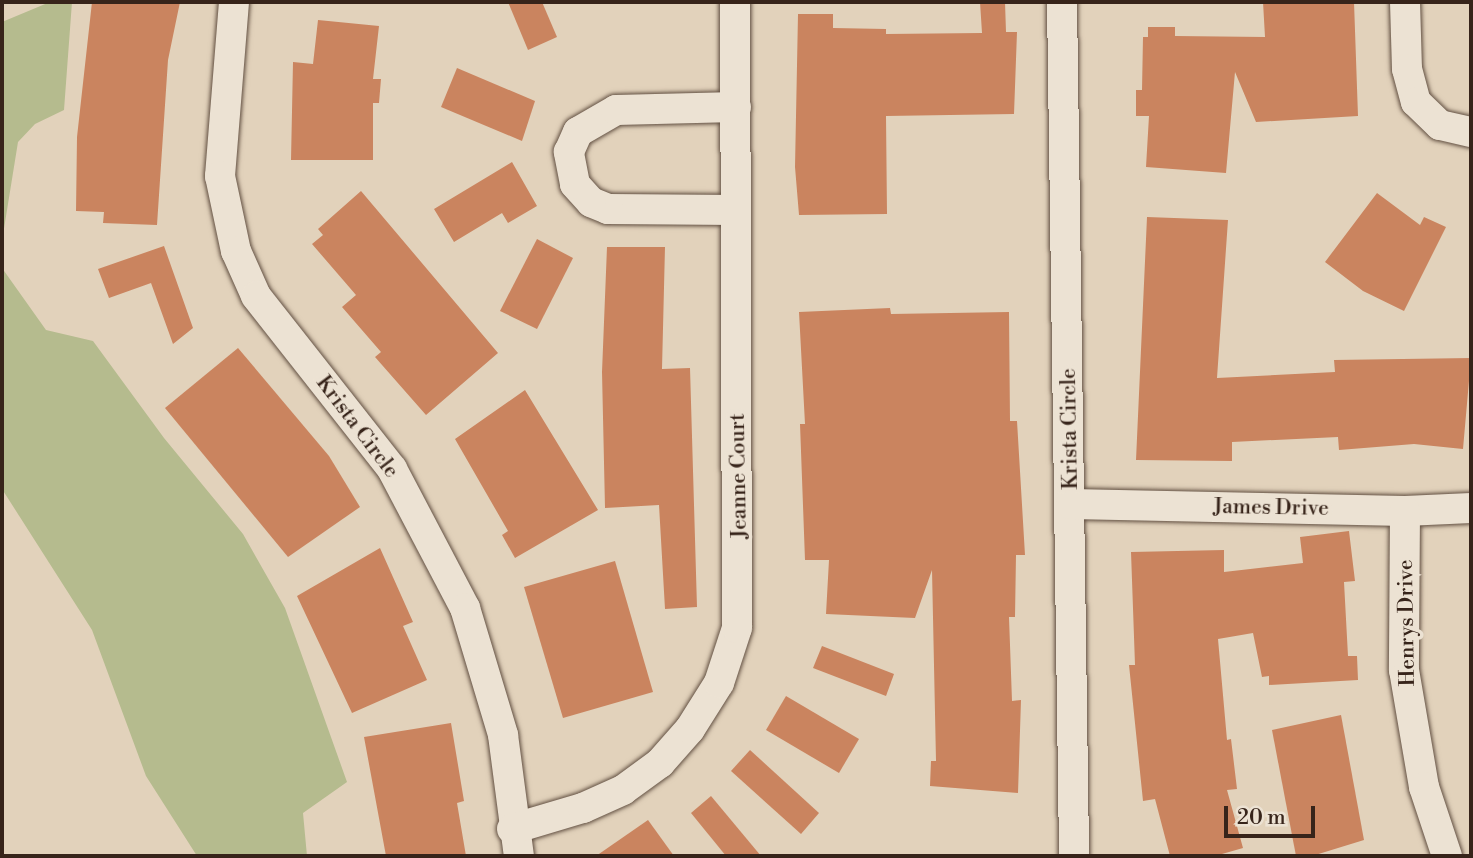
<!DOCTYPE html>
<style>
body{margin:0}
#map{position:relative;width:1473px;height:858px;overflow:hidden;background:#e2d2bb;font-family:"Libre Bodoni",serif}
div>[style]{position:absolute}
.green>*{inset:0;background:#b5bb8e}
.building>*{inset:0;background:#ca845f}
.roads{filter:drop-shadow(0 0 2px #625042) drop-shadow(0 0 2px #625042)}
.minor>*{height:30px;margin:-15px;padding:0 15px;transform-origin:15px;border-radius:15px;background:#ece2d3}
span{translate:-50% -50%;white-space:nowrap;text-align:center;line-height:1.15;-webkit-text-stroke:7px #ece2d3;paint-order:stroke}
.street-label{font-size:21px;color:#37241a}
.frame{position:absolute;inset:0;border:4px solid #37241a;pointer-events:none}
.scale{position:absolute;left:1224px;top:806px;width:91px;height:32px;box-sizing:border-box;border:4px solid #37241a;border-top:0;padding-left:9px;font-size:21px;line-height:24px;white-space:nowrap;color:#37241a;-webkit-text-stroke:5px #ece2d3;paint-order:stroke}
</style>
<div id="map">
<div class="green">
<div style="clip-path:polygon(50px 2px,72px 2px,64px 110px,35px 124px,18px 142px,2px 241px,2px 22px)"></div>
<div style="clip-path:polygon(2px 268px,46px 330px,93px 341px,164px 438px,243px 534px,285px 608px,347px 782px,303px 813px,307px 856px,197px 856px,146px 776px,92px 630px,2px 489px)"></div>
</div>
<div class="building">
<div style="clip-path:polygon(92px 2px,180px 2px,168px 60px,157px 225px,103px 223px,104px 212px,76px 211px,77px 137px)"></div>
<div style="clip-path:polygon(508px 2px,542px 2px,557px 37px,528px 50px)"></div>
<div style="clip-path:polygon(980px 2px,1005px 2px,1006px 32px,1017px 32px,1014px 114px,886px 116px,887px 214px,799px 215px,795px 167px,798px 14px,833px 14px,833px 28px,886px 29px,886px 34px,982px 33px)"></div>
<div style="clip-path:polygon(1263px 2px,1354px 2px,1358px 116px,1256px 122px,1235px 72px,1226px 173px,1146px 167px,1149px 116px,1136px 116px,1136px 90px,1142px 90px,1143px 37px,1148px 37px,1148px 27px,1175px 27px,1175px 36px,1265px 37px)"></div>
<div style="clip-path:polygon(318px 20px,379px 26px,373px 79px,381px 79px,379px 103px,373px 103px,373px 160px,291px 160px,293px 62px,313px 64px)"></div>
<div style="clip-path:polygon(457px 68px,535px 101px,522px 141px,441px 107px)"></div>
<div style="clip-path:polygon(512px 162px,537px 206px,508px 223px,502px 213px,454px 242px,434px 209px)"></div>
<div style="clip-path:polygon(361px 191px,498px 353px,426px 415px,375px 357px,381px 352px,342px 307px,356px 295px,312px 244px,323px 235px,318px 229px)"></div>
<div style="clip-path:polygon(1377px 193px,1420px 225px,1424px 217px,1446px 227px,1404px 311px,1363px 291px,1325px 262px)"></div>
<div style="clip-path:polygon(1147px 217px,1228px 220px,1217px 378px,1335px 372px,1334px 360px,1471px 358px,1463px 449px,1414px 444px,1339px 450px,1338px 437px,1232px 442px,1232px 461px,1136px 460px)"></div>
<div style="clip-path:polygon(537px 239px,573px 258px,537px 329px,500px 311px)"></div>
<div style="clip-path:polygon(164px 246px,193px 328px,173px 344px,151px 283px,109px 298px,98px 269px)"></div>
<div style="clip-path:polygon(607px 247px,665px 247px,662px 369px,690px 368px,697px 607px,665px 609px,659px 505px,605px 508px,602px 372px)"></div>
<div style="clip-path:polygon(890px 308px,891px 314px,1009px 312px,1010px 421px,1017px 421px,1025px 555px,1016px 555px,1015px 617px,1009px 617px,1012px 701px,1021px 700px,1018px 793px,930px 786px,931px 761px,936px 761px,932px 570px,915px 618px,826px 614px,829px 560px,805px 560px,800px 424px,805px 424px,799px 312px)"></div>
<div style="clip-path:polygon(238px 348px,329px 456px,360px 507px,288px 557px,165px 408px)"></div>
<div style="clip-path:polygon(525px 390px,598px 510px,515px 558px,502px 535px,508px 531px,455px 439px)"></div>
<div style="clip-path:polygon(1349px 531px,1355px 581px,1344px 582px,1348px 656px,1357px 656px,1358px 680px,1269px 685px,1269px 676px,1262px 677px,1253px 633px,1218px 639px,1227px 740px,1231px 739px,1237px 789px,1227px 790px,1243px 848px,1215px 856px,1170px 856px,1155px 799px,1143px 801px,1129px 665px,1135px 665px,1131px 552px,1224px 550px,1224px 572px,1303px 563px,1300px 537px)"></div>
<div style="clip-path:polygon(380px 548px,413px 622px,403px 626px,427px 680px,352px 713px,297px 596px)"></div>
<div style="clip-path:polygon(615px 561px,653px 692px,563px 718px,524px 587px)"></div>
<div style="clip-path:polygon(822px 646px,894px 674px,886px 696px,813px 668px)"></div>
<div style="clip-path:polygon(786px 696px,859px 739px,839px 773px,766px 730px)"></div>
<div style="clip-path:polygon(1341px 715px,1364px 840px,1312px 856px,1296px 856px,1272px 730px)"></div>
<div style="clip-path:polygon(451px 723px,464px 801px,457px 803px,466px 856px,386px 856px,364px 737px)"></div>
<div style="clip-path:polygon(750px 750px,819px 813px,801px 834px,731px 771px)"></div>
<div style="clip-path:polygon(711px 796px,761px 856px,726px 856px,691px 813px)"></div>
<div style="clip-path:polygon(648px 820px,674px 856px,596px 856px)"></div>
</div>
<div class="roads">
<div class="minor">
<div style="left:234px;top:2px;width:175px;rotate:94.6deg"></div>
<div style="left:220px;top:176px;width:77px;rotate:78deg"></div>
<div style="left:236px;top:251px;width:49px;rotate:66deg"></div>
<div style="left:256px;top:296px;width:220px;rotate:51.8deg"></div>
<div style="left:392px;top:469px;width:157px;rotate:62.3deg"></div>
<div style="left:465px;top:608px;width:133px;rotate:73.3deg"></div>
<div style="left:503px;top:735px;width:122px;rotate:82.5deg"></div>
<div style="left:1062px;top:2px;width:854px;rotate:89.19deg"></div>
<div style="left:1405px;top:2px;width:67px;rotate:88.3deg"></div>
<div style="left:1407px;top:69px;width:34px;rotate:75deg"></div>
<div style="left:1416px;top:102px;width:33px;rotate:44deg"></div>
<div style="left:1440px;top:125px;width:32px;rotate:13deg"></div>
<div style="left:736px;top:210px;width:128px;rotate:-179.6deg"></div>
<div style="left:608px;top:209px;width:18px;rotate:-158deg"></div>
<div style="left:591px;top:202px;width:24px;rotate:-132deg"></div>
<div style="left:575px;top:184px;width:33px;rotate:-101deg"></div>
<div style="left:569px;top:152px;width:22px;rotate:-66deg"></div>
<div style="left:578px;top:132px;width:44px;rotate:-30.1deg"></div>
<div style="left:616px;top:110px;width:120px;rotate:-1.4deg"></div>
<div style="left:1071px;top:504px;width:334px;rotate:1.2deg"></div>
<div style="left:1405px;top:511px;width:66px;rotate:-2.6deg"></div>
<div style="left:1405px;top:511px;width:159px;rotate:90.4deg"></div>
<div style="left:1404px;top:670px;width:119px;rotate:80.3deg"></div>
<div style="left:1424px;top:787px;width:73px;rotate:71.6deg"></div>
<div style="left:512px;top:829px;width:74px;rotate:-16.5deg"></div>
<div style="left:583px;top:808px;width:44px;rotate:-24.2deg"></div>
<div style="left:623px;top:790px;width:46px;rotate:-36.1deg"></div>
<div style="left:660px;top:763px;width:45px;rotate:-48.6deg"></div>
<div style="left:690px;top:729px;width:54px;rotate:-57.8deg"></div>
<div style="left:719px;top:683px;width:58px;rotate:-71.9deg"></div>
<div style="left:737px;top:628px;width:626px;rotate:-90.18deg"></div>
</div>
</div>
<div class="street-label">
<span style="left:357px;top:427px;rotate:53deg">Krista Circle</span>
<span style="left:1070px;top:429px;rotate:-91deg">Krista Circle</span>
<span style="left:739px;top:476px;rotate:-91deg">Jeanne Court</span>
<span style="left:1271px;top:508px;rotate:1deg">James Drive</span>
<span style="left:1407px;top:623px;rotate:-91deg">Henrys Drive</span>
</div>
<div class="frame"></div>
<div class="scale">20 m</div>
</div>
